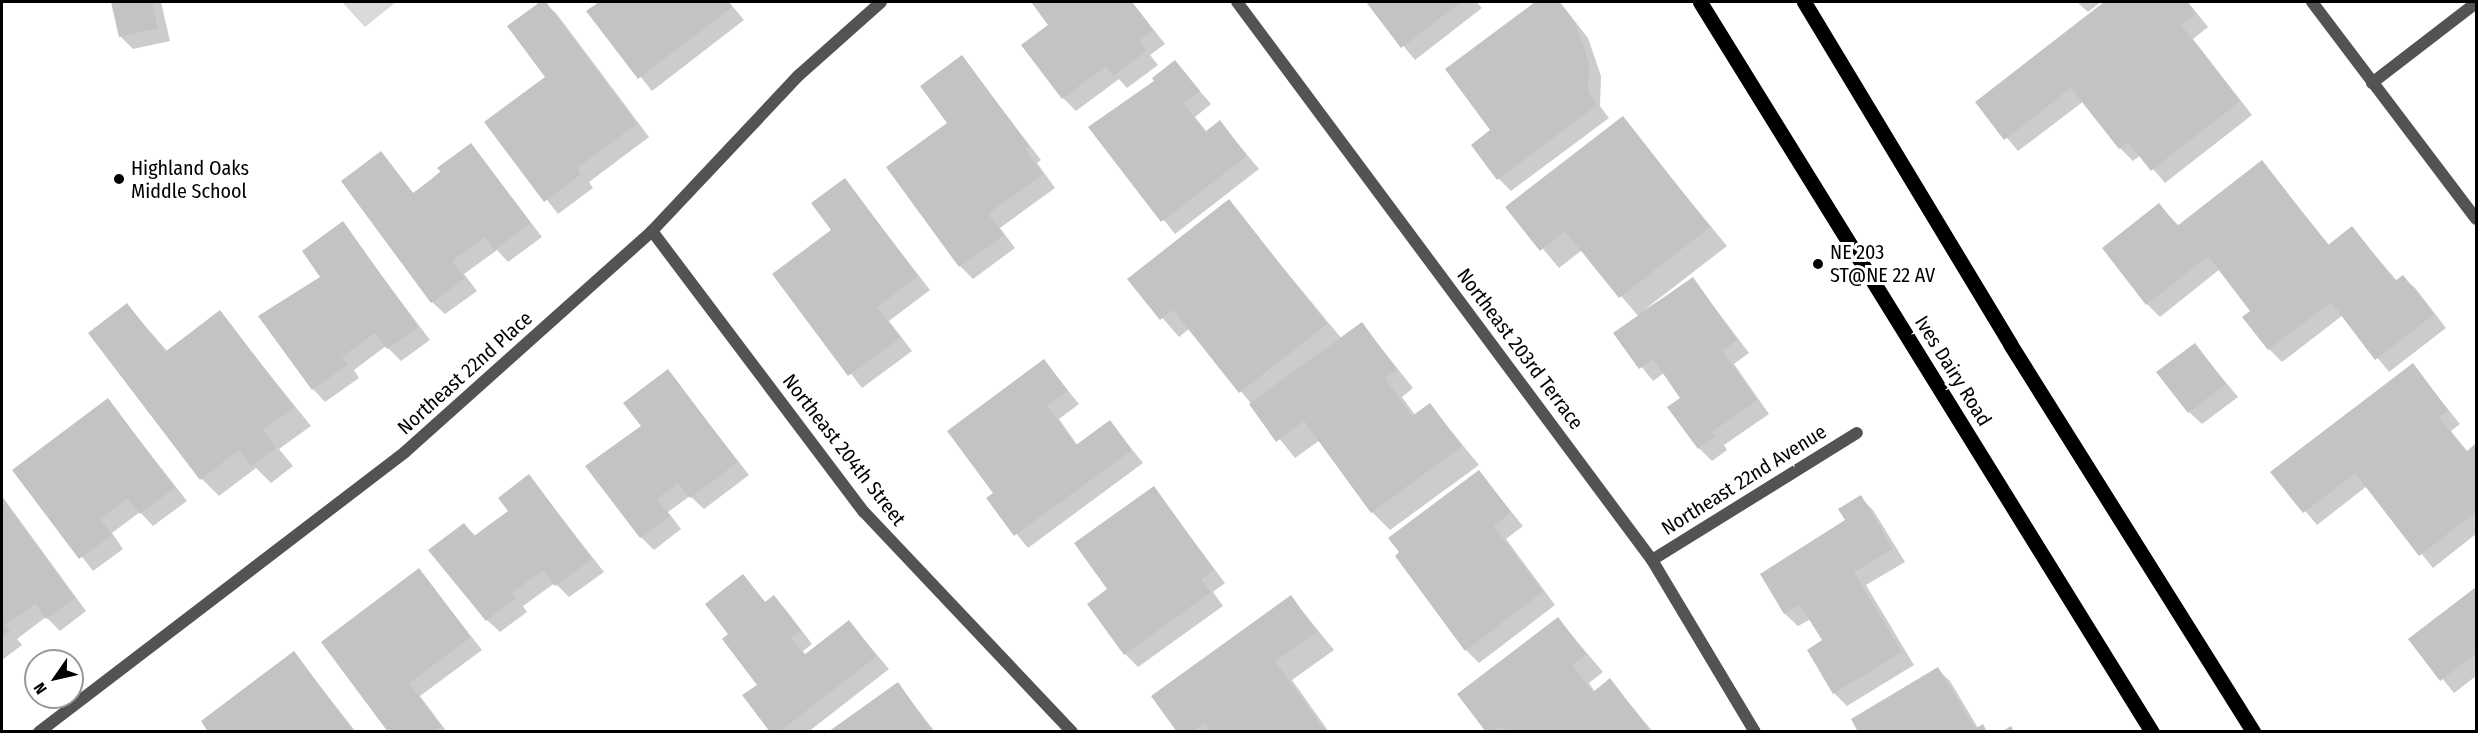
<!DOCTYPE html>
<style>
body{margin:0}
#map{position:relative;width:2478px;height:733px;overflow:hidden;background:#fff;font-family:"Fira Sans Condensed",sans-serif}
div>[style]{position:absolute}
.green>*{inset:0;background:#dadada}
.shadow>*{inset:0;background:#0003}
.building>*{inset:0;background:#c3c3c3}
.minor>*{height:12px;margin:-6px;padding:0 6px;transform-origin:6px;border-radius:6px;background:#535353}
.primary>*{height:15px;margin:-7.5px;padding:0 7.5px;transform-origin:7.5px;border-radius:7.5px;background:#000}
.dots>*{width:16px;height:16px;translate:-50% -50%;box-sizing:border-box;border:3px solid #fff;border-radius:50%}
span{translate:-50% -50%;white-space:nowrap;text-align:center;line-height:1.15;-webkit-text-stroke:6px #fff;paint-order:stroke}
.poi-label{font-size:20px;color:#000}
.left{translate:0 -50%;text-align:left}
.street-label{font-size:20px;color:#000}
.frame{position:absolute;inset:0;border:3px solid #000;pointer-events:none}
.north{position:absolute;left:24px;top:649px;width:60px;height:60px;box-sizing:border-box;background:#fff;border:2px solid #999;border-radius:50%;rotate:236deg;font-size:16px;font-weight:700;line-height:24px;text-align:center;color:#000}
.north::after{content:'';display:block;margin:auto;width:21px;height:27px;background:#000;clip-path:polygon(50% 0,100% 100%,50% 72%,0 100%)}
</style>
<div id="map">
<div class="green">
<div style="clip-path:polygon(342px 2px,396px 2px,365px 27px)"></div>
</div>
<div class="shadow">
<div style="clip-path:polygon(112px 2px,161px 2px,170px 41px,133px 49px,120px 36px)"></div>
<div style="clip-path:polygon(542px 2px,556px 13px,649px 137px,589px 182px,593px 188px,558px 214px,486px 122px,547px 77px,509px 26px)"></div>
<div style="clip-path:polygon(601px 2px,729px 2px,744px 20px,652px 91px,588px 11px)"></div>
<div style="clip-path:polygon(1033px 2px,1132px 2px,1165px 44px,1150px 55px,1158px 65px,1127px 88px,1119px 79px,1076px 111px,1063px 98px,1050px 25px)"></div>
<div style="clip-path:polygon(1367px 2px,1476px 2px,1482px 8px,1415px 60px)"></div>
<div style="clip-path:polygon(1538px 2px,1560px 2px,1588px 38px,1601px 76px,1600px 106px,1609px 118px,1511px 191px,1499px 179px,1492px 131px,1447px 70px)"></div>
<div style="clip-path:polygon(2077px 2px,2101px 2px,2088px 12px)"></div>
<div style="clip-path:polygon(2106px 2px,2188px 2px,2208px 27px,2193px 39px,2252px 115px,2165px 183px,2141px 155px,2133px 161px,2120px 148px,2084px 101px,2018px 151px,1977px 102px)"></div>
<div style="clip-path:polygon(962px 57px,1041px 160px,1037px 163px,1055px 188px,1000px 228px,1015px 248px,973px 279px,960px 266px,949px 123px)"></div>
<div style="clip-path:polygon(1175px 62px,1211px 104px,1195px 117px,1207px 132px,1220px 122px,1259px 169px,1175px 234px,1090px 127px,1156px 81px)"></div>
<div style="clip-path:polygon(1622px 118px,1727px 246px,1644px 310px,1693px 279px,1749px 353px,1734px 364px,1769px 414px,1724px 445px,1727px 450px,1712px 461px,1699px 448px,1682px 399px,1664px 373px,1653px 381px,1615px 334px,1639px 317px,1582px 250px,1559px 268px,1508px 207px)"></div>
<div style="clip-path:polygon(471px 145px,542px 237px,508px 262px,497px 250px,464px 274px,477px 291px,445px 314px,432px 302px,381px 153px,414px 194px)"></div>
<div style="clip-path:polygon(2262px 162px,2329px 245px,2352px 228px,2397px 281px,2403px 277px,2416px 289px,2446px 328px,2389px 372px,2343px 315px,2282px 362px,2269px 349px,2252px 311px,2220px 269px,2160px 317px,2147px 304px,2159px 205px,2179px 226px)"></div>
<div style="clip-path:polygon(845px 180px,930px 290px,889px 321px,912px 351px,862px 388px,774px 274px,833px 231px)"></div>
<div style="clip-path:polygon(1228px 201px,1342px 339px,1362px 324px,1413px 388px,1402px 397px,1415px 415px,1430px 405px,1479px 465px,1390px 530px,1372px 512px,1320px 440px,1295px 458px,1190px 328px,1179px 337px,1129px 279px)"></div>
<div style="clip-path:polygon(342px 223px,430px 340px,401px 361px,386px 346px,354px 370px,359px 378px,325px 402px,313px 389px,323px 278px)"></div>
<div style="clip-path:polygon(127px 305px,168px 352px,219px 312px,311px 426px,279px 449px,293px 466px,271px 483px,256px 468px,219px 496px,202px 479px)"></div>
<div style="clip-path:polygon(2195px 345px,2238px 397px,2202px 424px,2189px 412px)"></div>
<div style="clip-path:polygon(1044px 361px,1079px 404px,1059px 419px,1078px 446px,1110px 422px,1143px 463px,1028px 548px,988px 499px,995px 493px)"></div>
<div style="clip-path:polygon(2412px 365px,2460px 424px,2451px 431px,2468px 452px,2476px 445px,2476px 534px,2433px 568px,2367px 486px,2317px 525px,2273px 472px)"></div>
<div style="clip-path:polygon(668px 371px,749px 475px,704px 509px,690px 496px,668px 512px,681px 529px,654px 550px,641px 537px,643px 426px)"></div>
<div style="clip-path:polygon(108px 400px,187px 501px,153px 526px,140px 512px,112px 533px,123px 549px,93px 571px,15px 470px)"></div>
<div style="clip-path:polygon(1479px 472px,1523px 526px,1506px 539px,1555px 605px,1479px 663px,1466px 650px)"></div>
<div style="clip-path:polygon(529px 476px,604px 572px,569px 597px,555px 583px,523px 606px,527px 612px,500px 632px,487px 620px,464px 525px,476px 536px,510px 511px)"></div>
<div style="clip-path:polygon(1154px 488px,1225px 583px,1213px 592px,1223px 606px,1138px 667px,1125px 654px,1109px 590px)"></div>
<div style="clip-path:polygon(2px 496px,86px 611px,60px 631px,46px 617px,17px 639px,22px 645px,2px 660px)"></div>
<div style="clip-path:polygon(1860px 497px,1873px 510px,1905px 562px,1866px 585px,1914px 665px,1847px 706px,1834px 693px,1824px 641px,1811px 619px,1798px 626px,1785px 614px,1762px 575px,1847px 520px)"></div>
<div style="clip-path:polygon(419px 570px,482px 650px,420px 696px,447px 732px,390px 732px)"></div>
<div style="clip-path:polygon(743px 576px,766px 603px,774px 597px,786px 610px,812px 644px,803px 651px,806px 655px,849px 622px,889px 669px,808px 732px,772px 732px,759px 685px,731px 634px)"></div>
<div style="clip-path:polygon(2476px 589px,2476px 676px,2454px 693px,2410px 639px)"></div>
<div style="clip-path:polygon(1291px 597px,1334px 650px,1292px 680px,1329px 732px,1179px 732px)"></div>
<div style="clip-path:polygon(1558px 619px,1603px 672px,1589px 683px,1595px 692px,1610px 680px,1653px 732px,1488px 732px,1460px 694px)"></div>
<div style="clip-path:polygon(294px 653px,356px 732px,210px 732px)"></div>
<div style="clip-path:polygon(1937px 669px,1950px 681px,1978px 728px,1983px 726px,1988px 732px,1860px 732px)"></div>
<div style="clip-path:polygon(898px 684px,935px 732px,831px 732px)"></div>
</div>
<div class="building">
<div style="clip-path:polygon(111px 2px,152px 2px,158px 28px,119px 37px)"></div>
<div style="clip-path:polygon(540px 2px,546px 2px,637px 124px,577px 168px,581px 174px,544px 202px,484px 122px,545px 77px,507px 26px)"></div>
<div style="clip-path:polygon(599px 2px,728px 2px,732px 7px,638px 79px,586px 11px)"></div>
<div style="clip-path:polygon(1031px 2px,1132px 2px,1153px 30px,1139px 41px,1146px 51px,1113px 76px,1106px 66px,1062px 99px,1021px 45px,1048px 25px)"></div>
<div style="clip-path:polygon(1366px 2px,1461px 2px,1401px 48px)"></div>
<div style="clip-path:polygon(1535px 2px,1559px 2px,1575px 23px,1589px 62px,1588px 92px,1597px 105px,1497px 180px,1471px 145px,1490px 130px,1445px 69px)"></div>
<div style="clip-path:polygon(2104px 2px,2187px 2px,2196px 14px,2181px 25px,2240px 101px,2151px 171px,2128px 142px,2119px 149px,2071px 88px,2004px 140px,1975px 102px)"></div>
<div style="clip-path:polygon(962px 55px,1029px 146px,1025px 149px,1043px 174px,988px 214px,1004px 235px,959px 267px,886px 167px,947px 123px,920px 86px)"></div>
<div style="clip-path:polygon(1175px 60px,1200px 91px,1183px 103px,1205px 132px,1220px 120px,1247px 156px,1161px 222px,1088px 127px,1154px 81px,1152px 78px)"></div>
<div style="clip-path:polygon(1623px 116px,1710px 227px,1619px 298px,1565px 231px,1540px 251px,1505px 207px)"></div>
<div style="clip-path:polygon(471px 143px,531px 223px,494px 250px,485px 237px,452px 261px,465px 278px,431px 303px,341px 181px,381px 151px,413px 193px,441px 172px,437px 168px)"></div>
<div style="clip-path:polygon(2262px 160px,2328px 245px,2352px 226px,2395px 281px,2403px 275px,2434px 314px,2375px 360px,2331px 302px,2268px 350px,2242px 317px,2250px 311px,2208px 256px,2146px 305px,2102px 248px,2159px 203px,2177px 226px)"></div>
<div style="clip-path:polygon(845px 178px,918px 276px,877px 307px,900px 338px,848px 376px,772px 274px,831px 230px,811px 203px)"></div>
<div style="clip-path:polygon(1229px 199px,1327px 324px,1239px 393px,1173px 310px,1160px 320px,1127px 279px)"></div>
<div style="clip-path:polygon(343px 221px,418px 327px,387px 349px,375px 333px,342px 357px,348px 364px,312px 390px,258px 316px,320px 277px,302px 251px)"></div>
<div style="clip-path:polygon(1693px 277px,1737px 340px,1722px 351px,1757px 400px,1712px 432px,1715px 436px,1698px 449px,1667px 407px,1680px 398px,1653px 359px,1639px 369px,1613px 333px)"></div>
<div style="clip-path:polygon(127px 303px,165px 352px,220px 310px,294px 407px,263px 430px,276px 448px,252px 466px,239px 450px,200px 480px,88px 333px)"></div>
<div style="clip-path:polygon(1362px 322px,1397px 370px,1385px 378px,1412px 416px,1430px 403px,1462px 446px,1371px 513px,1304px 421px,1276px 442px,1249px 404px)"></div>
<div style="clip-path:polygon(2195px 343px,2226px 384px,2188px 413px,2156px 372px)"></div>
<div style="clip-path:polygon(1044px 359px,1068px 391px,1047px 406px,1076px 445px,1110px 420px,1132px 450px,1014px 536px,986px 498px,993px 493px,947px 431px)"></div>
<div style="clip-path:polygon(2413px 363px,2448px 410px,2439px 417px,2466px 452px,2476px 443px,2476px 512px,2419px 556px,2355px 473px,2303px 513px,2270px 472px)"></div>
<div style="clip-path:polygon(668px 369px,738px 462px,690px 498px,678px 483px,657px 499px,670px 516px,640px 538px,585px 466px,641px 426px,623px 403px)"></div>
<div style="clip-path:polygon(108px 398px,175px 488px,140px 514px,128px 498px,100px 519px,112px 535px,79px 559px,12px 470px)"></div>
<div style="clip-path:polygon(1479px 470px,1511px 512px,1494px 526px,1543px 592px,1465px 651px,1395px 556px,1399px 552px,1388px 538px)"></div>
<div style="clip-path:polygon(529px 474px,592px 559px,555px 586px,544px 570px,512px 593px,515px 599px,486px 621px,428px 550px,464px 523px,474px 536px,508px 511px,498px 498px)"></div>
<div style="clip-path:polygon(1154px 486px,1214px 570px,1201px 579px,1211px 592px,1124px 655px,1087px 604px,1107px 589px,1074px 543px)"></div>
<div style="clip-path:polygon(1861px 495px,1893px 549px,1854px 572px,1902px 652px,1833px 694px,1807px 650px,1822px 640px,1800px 605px,1784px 614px,1760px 574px,1845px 520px,1838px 509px)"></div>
<div style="clip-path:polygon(2px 498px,75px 598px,46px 619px,35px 604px,5px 625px,10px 631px,2px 638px)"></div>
<div style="clip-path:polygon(419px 568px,471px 637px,409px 683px,441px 726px,434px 732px,388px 732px,321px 642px)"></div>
<div style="clip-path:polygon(743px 574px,765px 602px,774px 595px,801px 631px,791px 638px,804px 655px,849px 620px,877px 656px,779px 732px,770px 732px,742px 695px,757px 685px,722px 639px,728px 634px,705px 604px)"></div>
<div style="clip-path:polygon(2476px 587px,2476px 653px,2440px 681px,2408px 639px)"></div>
<div style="clip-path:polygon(1291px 595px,1317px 632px,1275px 661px,1326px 732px,1211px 732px,1204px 723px,1192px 732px,1177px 732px,1151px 696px)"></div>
<div style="clip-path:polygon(1558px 617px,1586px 654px,1572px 665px,1593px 692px,1610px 678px,1651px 732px,1508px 732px,1504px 727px,1486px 732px,1457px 694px)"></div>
<div style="clip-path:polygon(294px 651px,354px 732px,208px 732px,201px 721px)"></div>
<div style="clip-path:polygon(1938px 667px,1975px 729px,1983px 724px,1987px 732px,1858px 732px,1851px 719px)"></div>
<div style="clip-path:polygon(898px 682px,933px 732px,828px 732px)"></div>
<div style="clip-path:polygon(2011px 726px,2014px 732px,2001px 732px)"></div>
</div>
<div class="minor">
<div style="left:1237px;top:2px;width:695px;rotate:53.36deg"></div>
<div style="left:1652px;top:560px;width:200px;rotate:59.1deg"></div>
<div style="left:2312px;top:2px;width:272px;rotate:52.9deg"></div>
<div style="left:2372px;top:83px;width:131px;rotate:-37.6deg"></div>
<div style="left:652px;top:231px;width:352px;rotate:53deg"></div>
<div style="left:864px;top:512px;width:303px;rotate:46.6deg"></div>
<div style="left:1652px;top:560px;width:241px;rotate:-31.8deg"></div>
<div style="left:39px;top:732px;width:461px;rotate:-37.4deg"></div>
<div style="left:405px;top:452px;width:331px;rotate:-41.8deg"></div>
<div style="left:652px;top:231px;width:213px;rotate:-46.7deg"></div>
<div style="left:798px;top:76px;width:111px;rotate:-41.7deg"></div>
</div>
<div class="primary">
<div style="left:1700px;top:2px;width:859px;rotate:58.24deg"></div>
<div style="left:1804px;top:2px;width:399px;rotate:58.9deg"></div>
<div style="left:2010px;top:344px;width:458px;rotate:57.9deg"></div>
</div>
<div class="dots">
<div style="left:119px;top:179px;background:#000"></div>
<div style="left:1818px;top:264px;background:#000"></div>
</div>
<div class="poi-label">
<span class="left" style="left:131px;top:180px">Highland Oaks<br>Middle School</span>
<span class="left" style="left:1830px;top:264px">NE 203<br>ST@NE 22 AV</span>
</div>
<div class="street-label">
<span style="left:1520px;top:349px;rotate:53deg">Northeast 203rd Terrace</span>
<span style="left:1953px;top:371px;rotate:58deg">Ives Dairy Road</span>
<span style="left:465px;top:373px;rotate:-42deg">Northeast 22nd Place</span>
<span style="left:844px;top:450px;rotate:52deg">Northeast 204th Street</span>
<span style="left:1744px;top:480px;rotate:-32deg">Northeast 22nd Avenue</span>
</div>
<div class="frame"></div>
<div class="north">N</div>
</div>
